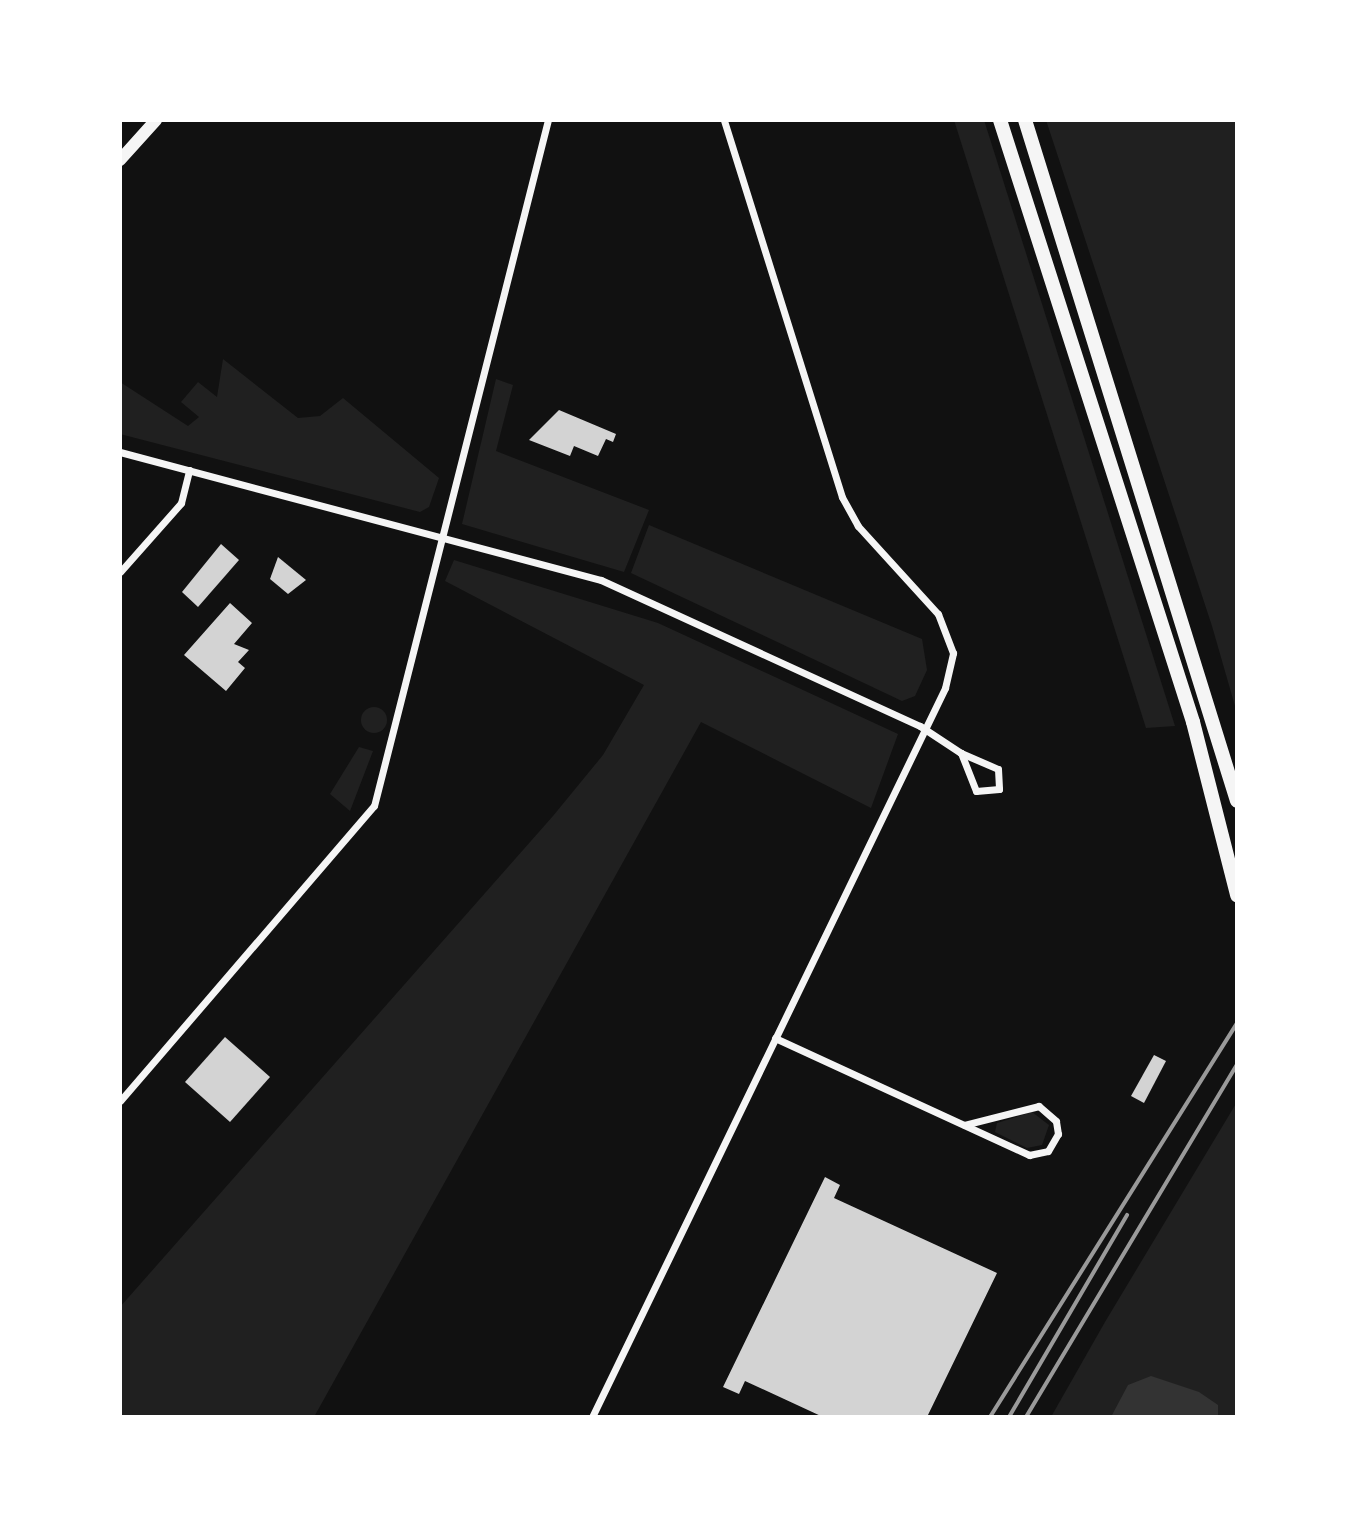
<!DOCTYPE html>
<style>
body{margin:0}
#map{position:relative;width:1357px;height:1537px;overflow:hidden;background:#111;font-family:"Source Sans 3",sans-serif}
div>[style]{position:absolute}
.green>*{inset:0;background:#202020}
.round{border-radius:50%}
.water>*{inset:0;background:#333}
.building>*{inset:0;background:#d3d3d3}
.minor>*{height:7px;margin:-3.5px;padding:0 3.5px;transform-origin:3.5px;border-radius:3.5px;background:#f5f5f5}
.primary>*{height:12px;margin:-6px;padding:0 6px;transform-origin:6px;border-radius:6px;background:#f5f5f5}
.motorway>*{height:14px;margin:-7px;padding:0 7px;transform-origin:7px;border-radius:7px;background:#f5f5f5}
.rail>*{height:4px;margin:-2px;padding:0 2px;transform-origin:2px;border-radius:2px;background:#9a9a9a}
span{translate:-50% -50%;white-space:nowrap;text-align:center;line-height:1.15;-webkit-text-stroke:6px #fff;paint-order:stroke}
.frame{position:absolute;inset:0;border:122px solid #fff;pointer-events:none}
</style>
<div id="map">
<div class="green">
<div style="clip-path:polygon(954px 120px,984px 120px,1175px 726px,1146px 728px)"></div>
<div style="clip-path:polygon(1046px 120px,1237px 120px,1237px 713px,1212px 626px)"></div>
<div style="clip-path:polygon(223px 359px,298px 418px,320px 416px,343px 398px,439px 478px,429px 507px,420px 512px,120px 434px,120px 382px,188px 426px,199px 417px,181px 402px,198px 382px,217px 397px)"></div>
<div style="clip-path:polygon(496px 379px,513px 385px,496px 451px,649px 510px,624px 572px,462px 524px)"></div>
<div style="clip-path:polygon(649px 525px,922px 639px,927px 670px,915px 696px,902px 701px,631px 573px)"></div>
<div style="clip-path:polygon(454px 560px,658px 623px,898px 734px,871px 808px,701px 722px,314px 1417px,120px 1417px,120px 1307px,553px 816px,603px 755px,644px 685px,445px 581px)"></div>
<div class="round" style="left:361px;top:707px;width:26px;height:26px"></div>
<div style="clip-path:polygon(359px 747px,373px 751px,350px 811px,330px 794px)"></div>
<div style="clip-path:polygon(1237px 1102px,1237px 1417px,1051px 1417px,1105px 1322px)"></div>
<div style="clip-path:polygon(1032px 1112px,1049px 1125px,1042px 1145px,1027px 1148px,995px 1132px,997px 1123px)"></div>
</div>
<div class="water">
<div style="clip-path:polygon(1151px 1376px,1199px 1392px,1218px 1405px,1218px 1417px,1111px 1417px,1128px 1385px)"></div>
</div>
<div class="building">
<div style="clip-path:polygon(559px 410px,616px 434px,613px 442px,606px 439px,598px 456px,574px 446px,570px 456px,529px 440px)"></div>
<div style="clip-path:polygon(221px 544px,239px 560px,198px 607px,182px 592px)"></div>
<div style="clip-path:polygon(278px 557px,306px 580px,288px 594px,270px 579px)"></div>
<div style="clip-path:polygon(230px 603px,252px 623px,234px 644px,249px 650px,238px 662px,245px 668px,226px 691px,184px 655px)"></div>
<div style="clip-path:polygon(225px 1037px,270px 1077px,230px 1122px,185px 1082px)"></div>
<div style="clip-path:polygon(1154px 1055px,1166px 1061px,1144px 1103px,1131px 1096px)"></div>
<div style="clip-path:polygon(825px 1177px,840px 1185px,834px 1198px,997px 1273px,927px 1417px,823px 1417px,745px 1381px,739px 1394px,723px 1387px)"></div>
</div>
<div class="minor">
<div style="left:120px;top:452px;width:498px;rotate:14.9deg"></div>
<div style="left:601px;top:580px;width:351px;rotate:24.6deg"></div>
<div style="left:920px;top:726px;width:49px;rotate:33.4deg"></div>
<div style="left:120px;top:572px;width:92px;rotate:-48.5deg"></div>
<div style="left:181px;top:503px;width:34px;rotate:-76deg"></div>
<div style="left:961px;top:753px;width:40px;rotate:23.4deg"></div>
<div style="left:998px;top:769px;width:20px;rotate:87deg"></div>
<div style="left:999px;top:789px;width:23px;rotate:175deg"></div>
<div style="left:976px;top:791px;width:41px;rotate:-111.5deg"></div>
<div style="left:775px;top:1038px;width:280px;rotate:24.7deg"></div>
<div style="left:1029px;top:1155px;width:19px;rotate:-12deg"></div>
<div style="left:1048px;top:1151px;width:20px;rotate:-60deg"></div>
<div style="left:1058px;top:1134px;width:13px;rotate:-99deg"></div>
<div style="left:1056px;top:1121px;width:23px;rotate:-139deg"></div>
<div style="left:1039px;top:1106px;width:77px;rotate:165.8deg"></div>
<div style="left:120px;top:1101px;width:389px;rotate:-49.3deg"></div>
<div style="left:374px;top:806px;width:708px;rotate:-75.77deg"></div>
<div style="left:592px;top:1417px;width:810px;rotate:-64.16deg"></div>
<div style="left:945px;top:688px;width:36px;rotate:-77deg"></div>
<div style="left:953px;top:653px;width:42px;rotate:-111deg"></div>
<div style="left:938px;top:614px;width:119px;rotate:-132.3deg"></div>
<div style="left:858px;top:526px;width:33px;rotate:-119deg"></div>
<div style="left:842px;top:497px;width:395px;rotate:-107.4deg"></div>
</div>
<div class="primary">
<div style="left:120px;top:160px;width:54px;rotate:-48deg"></div>
</div>
<div class="motorway">
<div style="left:1000px;top:120px;width:632px;rotate:72.22deg"></div>
<div style="left:1193px;top:722px;width:179px;rotate:75.7deg"></div>
<div style="left:1025px;top:120px;width:713px;rotate:72.71deg"></div>
</div>
<div class="rail">
<div style="left:990px;top:1417px;width:464px;rotate:-57.9deg"></div>
<div style="left:1009px;top:1417px;width:234px;rotate:-59.7deg"></div>
<div style="left:1026px;top:1417px;width:410px;rotate:-59.1deg"></div>
</div>
<div class="frame"></div>
</div>
